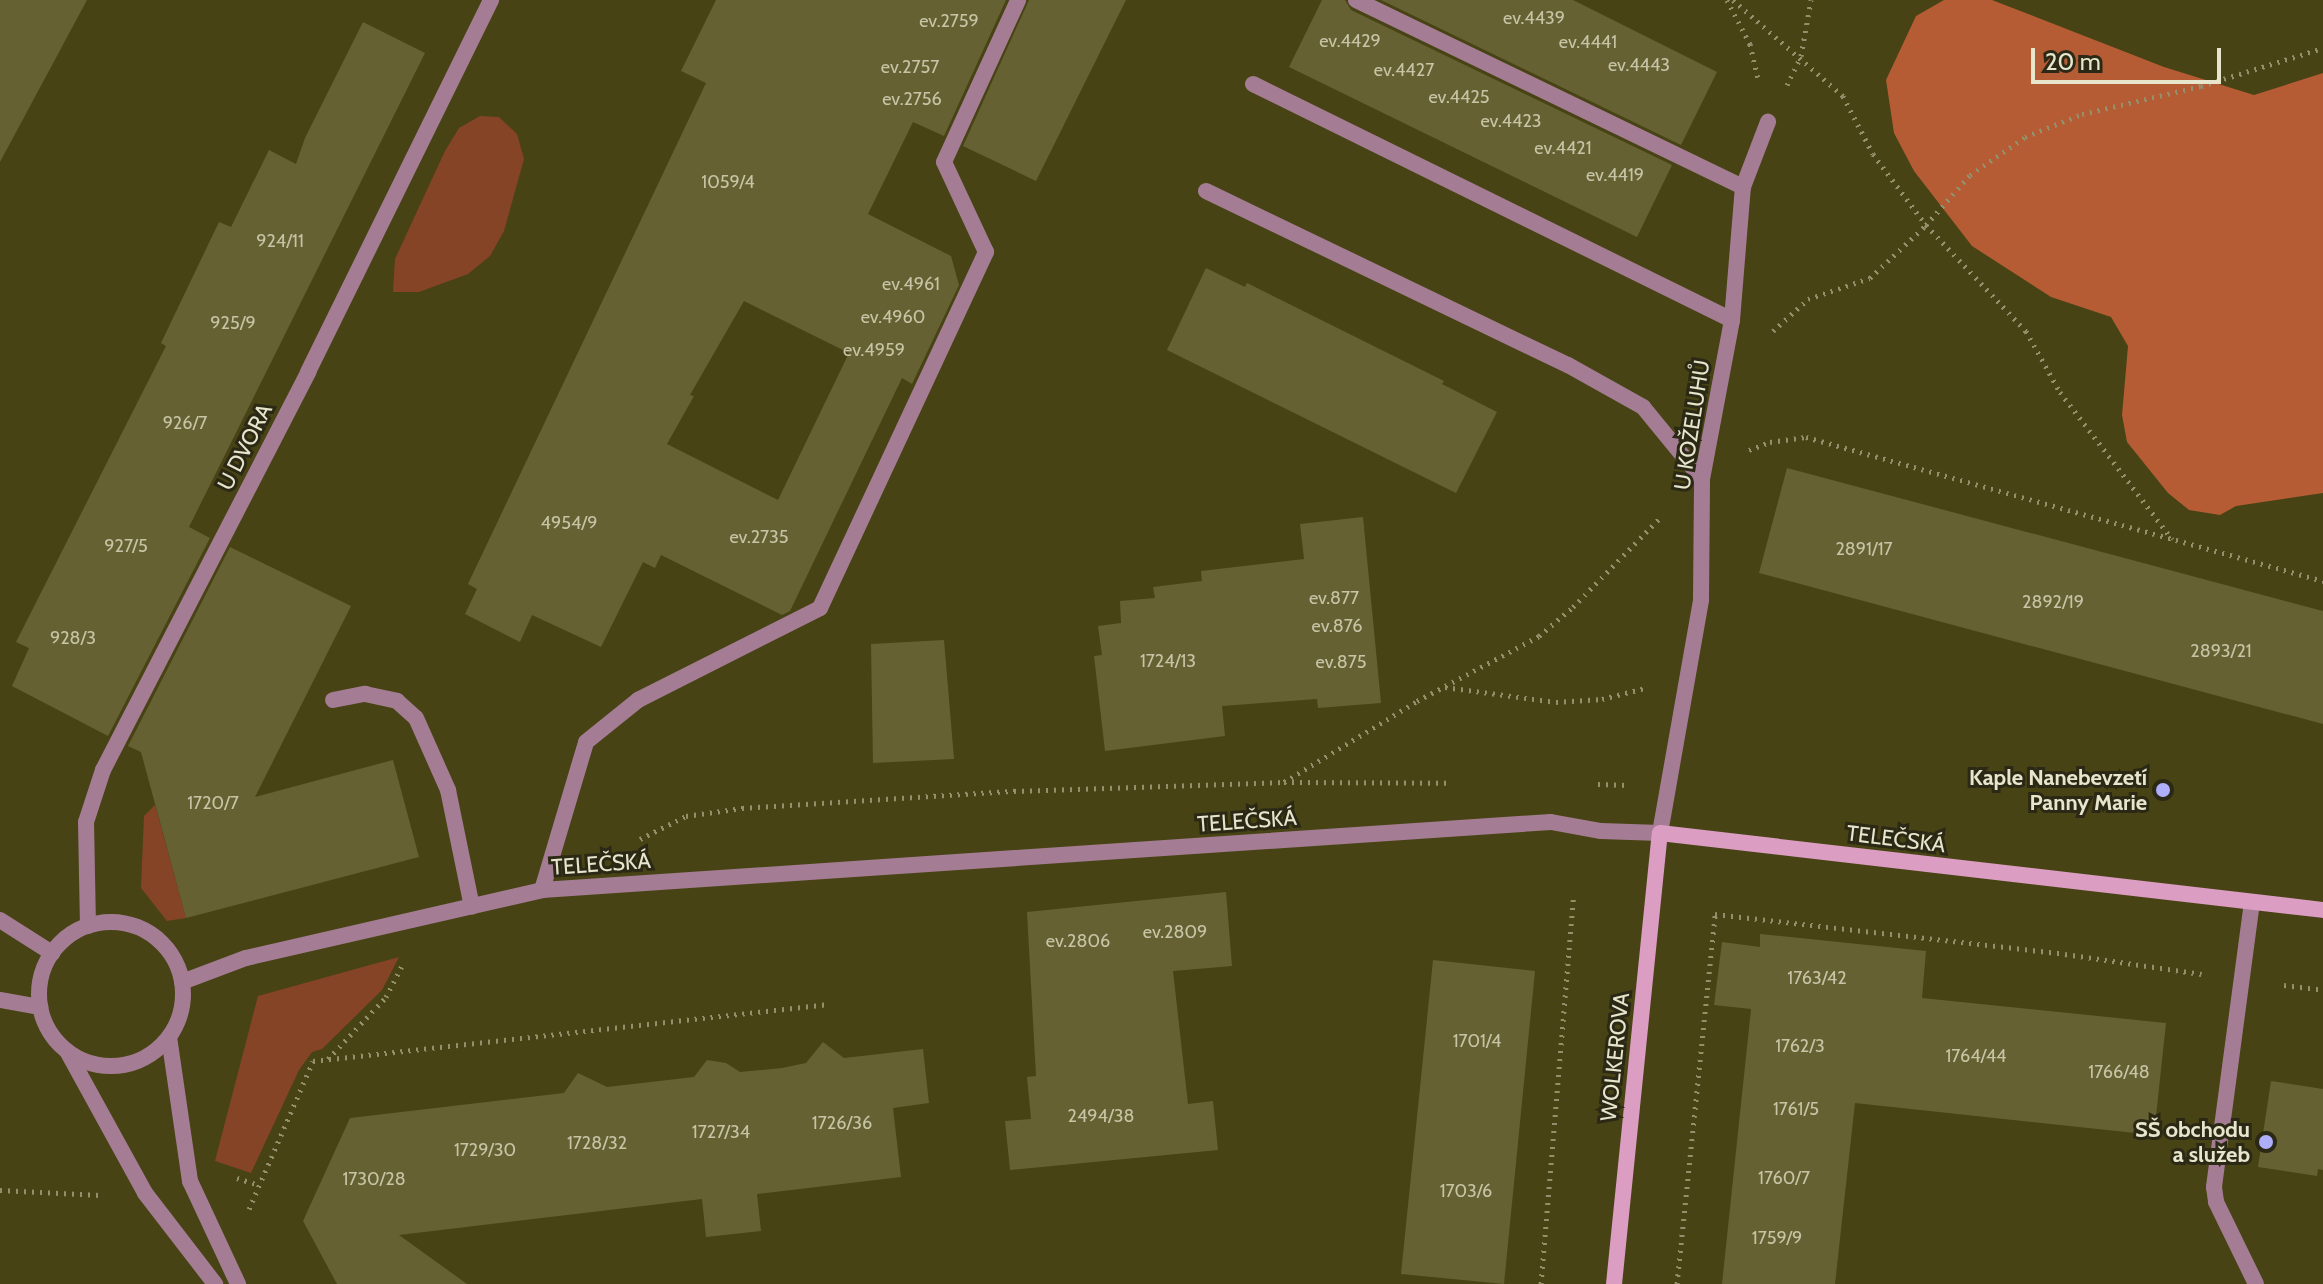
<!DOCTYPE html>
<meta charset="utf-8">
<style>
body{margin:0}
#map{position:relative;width:2323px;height:1284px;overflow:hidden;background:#484314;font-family:Cabin,sans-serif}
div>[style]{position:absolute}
.green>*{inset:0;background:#864427}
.forest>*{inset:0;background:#b55c34}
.building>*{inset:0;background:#666132}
.path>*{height:5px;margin-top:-2.5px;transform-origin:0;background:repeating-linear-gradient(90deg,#93906b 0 2px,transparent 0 8px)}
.lane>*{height:16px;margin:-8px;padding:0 8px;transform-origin:8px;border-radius:8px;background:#a47d94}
.street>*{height:16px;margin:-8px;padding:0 8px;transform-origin:8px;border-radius:8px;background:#a47d94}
.street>.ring{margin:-8px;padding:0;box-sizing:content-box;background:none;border:16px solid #a47d94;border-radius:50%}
.secondary>*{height:16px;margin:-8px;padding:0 8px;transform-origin:8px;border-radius:8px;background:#db9dc2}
.dots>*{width:22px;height:22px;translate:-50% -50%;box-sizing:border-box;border:4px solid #2b2915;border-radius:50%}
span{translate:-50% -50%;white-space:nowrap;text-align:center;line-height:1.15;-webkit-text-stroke:6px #2b2915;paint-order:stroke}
.number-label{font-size:18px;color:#c7c4a6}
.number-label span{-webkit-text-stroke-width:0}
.street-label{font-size:22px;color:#e7e5cc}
.poi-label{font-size:22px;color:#e7e5cc;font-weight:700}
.right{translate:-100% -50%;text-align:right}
.scale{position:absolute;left:2031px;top:48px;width:190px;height:36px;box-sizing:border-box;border:4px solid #e7e5cc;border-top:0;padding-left:10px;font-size:24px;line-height:28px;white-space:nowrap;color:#e7e5cc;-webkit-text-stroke:6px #2b2915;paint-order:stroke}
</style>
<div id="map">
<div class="green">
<div style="clip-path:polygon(480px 116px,499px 117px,517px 134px,524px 159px,504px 231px,490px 256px,468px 274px,419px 292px,393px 292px,395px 259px,445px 151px,459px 128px)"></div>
<div style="clip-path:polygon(155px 805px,186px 918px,167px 921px,141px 888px,144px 816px)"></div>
<div style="clip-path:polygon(399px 957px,382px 990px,322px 1049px,312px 1052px,299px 1070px,251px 1173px,215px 1161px,258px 996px)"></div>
</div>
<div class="forest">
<div style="clip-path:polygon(1944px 0,1992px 0,2164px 67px,2254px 95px,2323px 73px,2323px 493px,2236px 506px,2220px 515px,2189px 510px,2168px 493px,2127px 442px,2122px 415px,2128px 346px,2111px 317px,2051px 297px,1972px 246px,1914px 171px,1894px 133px,1886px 80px,1916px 16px)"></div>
</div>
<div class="building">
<div style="clip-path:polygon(0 0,87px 0,0 162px)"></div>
<div style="clip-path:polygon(evenodd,716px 0,1006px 0,944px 136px,913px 122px,868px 214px,951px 256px,959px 285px,912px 384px,902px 378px,790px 611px,782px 615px,661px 555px,655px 568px,643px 562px,601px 647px,532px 615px,520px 642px,465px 614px,477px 589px,468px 584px,706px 83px,681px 71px,716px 0,744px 301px,849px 353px,778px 500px,667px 444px,694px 396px,690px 395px,744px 301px)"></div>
<div style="clip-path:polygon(1029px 0,1126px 0,1036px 181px,963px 146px)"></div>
<div style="clip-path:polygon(1322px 0,1345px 0,1351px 10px,1672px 165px,1637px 237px,1289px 67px)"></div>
<div style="clip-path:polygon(1381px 0,1573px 0,1717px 72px,1681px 145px)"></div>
<div style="clip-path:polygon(363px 22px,425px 53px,189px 527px,210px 538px,108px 736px,12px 686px,29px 648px,16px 642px,166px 346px,161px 343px,219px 222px,231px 227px,269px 150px,296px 164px,305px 138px)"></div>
<div style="clip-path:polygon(1206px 268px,1245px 287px,1247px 283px,1444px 381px,1442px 384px,1497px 412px,1456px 493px,1167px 350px)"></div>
<div style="clip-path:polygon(1787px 468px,2323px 611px,2323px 724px,1759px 573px)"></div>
<div style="clip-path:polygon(1363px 517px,1381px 703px,1318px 708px,1317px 699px,1222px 706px,1225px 736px,1105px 751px,1094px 656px,1102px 655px,1098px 626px,1121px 623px,1120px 601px,1155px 598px,1153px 587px,1202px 581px,1201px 571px,1304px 559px,1300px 524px)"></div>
<div style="clip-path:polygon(230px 547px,351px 606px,255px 797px,393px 760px,419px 857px,186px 918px,141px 752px,128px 746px)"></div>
<div style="clip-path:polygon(944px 640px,954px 759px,873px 763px,871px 644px)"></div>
<div style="clip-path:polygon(1226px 892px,1232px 966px,1173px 971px,1188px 1104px,1213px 1101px,1218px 1150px,1010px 1170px,1005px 1121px,1031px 1119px,1027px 1077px,1036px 1076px,1027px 912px)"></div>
<div style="clip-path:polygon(1760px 934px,1926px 951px,1922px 998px,2166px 1023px,2154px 1135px,1855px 1103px,1835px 1284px,1722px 1284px,1751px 1009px,1714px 1005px,1722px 942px,1760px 947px)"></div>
<div style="clip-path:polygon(1433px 960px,1535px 971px,1504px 1284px,1401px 1274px)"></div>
<div style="clip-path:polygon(823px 1042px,844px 1058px,923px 1049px,929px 1103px,893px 1108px,901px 1177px,757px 1194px,761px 1231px,706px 1237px,702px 1199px,399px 1235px,467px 1284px,337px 1284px,303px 1221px,350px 1118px,564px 1093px,578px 1073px,607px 1087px,694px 1077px,707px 1060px,726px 1063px,740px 1072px,782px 1068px,806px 1063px)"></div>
<div style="clip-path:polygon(2271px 1081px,2323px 1089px,2323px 1170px,2318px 1169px,2317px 1176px,2258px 1167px)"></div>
</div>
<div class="path">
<div style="left:1727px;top:0;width:50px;rotate:62.4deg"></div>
<div style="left:1750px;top:44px;width:39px;rotate:77deg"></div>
<div style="left:1733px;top:0;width:146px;rotate:41.1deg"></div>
<div style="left:1843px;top:96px;width:65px;rotate:62.7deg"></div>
<div style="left:1873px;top:154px;width:89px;rotate:53.3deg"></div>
<div style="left:1926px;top:225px;width:146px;rotate:46.7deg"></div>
<div style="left:2026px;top:331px;width:70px;rotate:60.9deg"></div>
<div style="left:2060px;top:392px;width:185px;rotate:52.7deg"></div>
<div style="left:1787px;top:85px;width:32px;rotate:-64deg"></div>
<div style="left:1801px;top:56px;width:57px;rotate:-79.9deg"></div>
<div style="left:1773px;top:331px;width:47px;rotate:-42.4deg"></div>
<div style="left:1808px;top:299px;width:65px;rotate:-18.7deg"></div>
<div style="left:1870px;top:278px;width:77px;rotate:-43.4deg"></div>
<div style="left:1926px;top:225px;width:67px;rotate:-48.7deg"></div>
<div style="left:1970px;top:175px;width:67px;rotate:-34.6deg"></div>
<div style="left:2025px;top:137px;width:61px;rotate:-22deg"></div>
<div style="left:2082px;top:114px;width:122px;rotate:-13.2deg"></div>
<div style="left:2201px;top:86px;width:128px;rotate:-17.3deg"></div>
<div style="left:1749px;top:450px;width:22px;rotate:-21deg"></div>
<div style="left:1770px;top:442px;width:36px;rotate:-8deg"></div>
<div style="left:1806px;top:437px;width:537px;rotate:15.56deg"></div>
<div style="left:1445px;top:687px;width:112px;rotate:7.7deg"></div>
<div style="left:1556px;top:702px;width:46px;rotate:-3.7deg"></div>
<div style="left:1602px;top:699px;width:44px;rotate:-14.3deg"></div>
<div style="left:1284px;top:782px;width:156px;rotate:-31.3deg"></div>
<div style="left:1417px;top:701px;width:138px;rotate:-28deg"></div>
<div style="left:1539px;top:636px;width:45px;rotate:-40.5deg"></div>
<div style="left:1573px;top:607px;width:124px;rotate:-45.7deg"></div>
<div style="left:1598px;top:784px;width:30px;rotate:2deg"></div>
<div style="left:640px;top:839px;width:51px;rotate:-26.6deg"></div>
<div style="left:686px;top:816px;width:57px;rotate:-8.1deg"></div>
<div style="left:742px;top:808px;width:273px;rotate:-3.6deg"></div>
<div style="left:1014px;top:791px;width:270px;rotate:-1.9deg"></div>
<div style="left:1284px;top:782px;width:164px;rotate:0.3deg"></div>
<div style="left:2284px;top:985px;width:39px;rotate:7deg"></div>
<div style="left:328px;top:1059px;width:85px;rotate:-46.9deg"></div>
<div style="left:386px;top:997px;width:37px;rotate:-63deg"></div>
<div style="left:237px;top:1178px;width:23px;rotate:18deg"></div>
<div style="left:0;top:1190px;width:100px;rotate:2.9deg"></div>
<div style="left:249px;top:1209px;width:161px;rotate:-66.6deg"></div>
<div style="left:313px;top:1061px;width:519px;rotate:-6.3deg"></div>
<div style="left:1541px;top:1284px;width:391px;rotate:-85.2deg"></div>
<div style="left:1677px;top:1284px;width:372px;rotate:-84.1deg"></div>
<div style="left:1715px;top:914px;width:352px;rotate:6.5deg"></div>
<div style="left:2065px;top:954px;width:138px;rotate:8.3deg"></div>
</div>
<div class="lane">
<div style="left:1356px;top:0;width:430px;rotate:25.8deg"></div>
<div style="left:1253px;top:84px;width:534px;rotate:26.23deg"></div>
<div style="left:1206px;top:191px;width:402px;rotate:25.7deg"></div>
<div style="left:1568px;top:365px;width:86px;rotate:29.2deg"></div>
<div style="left:1643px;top:407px;width:93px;rotate:50.7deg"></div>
<div style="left:333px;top:700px;width:33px;rotate:-11deg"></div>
<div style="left:365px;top:694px;width:33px;rotate:12deg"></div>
<div style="left:397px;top:701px;width:25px;rotate:42deg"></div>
<div style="left:416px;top:718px;width:79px;rotate:66deg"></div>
<div style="left:448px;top:790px;width:119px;rotate:78.4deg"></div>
<div style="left:1660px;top:833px;width:237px;rotate:-80deg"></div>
<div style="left:1701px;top:600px;width:121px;rotate:-89.5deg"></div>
<div style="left:1702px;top:479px;width:162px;rotate:-79.3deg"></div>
<div style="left:1732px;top:320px;width:133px;rotate:-85.3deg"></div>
<div style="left:1743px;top:187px;width:70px;rotate:-69deg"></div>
<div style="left:542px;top:890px;width:154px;rotate:-73.4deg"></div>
<div style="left:586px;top:742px;width:67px;rotate:-38.9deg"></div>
<div style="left:638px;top:700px;width:204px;rotate:-26.8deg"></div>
<div style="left:820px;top:608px;width:393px;rotate:-65deg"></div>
<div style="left:986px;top:252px;width:99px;rotate:-115deg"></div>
<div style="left:944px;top:162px;width:178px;rotate:-65.4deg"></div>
<div style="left:2252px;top:902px;width:288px;rotate:97.6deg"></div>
<div style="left:2214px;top:1187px;width:15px;rotate:82deg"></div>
<div style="left:2216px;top:1202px;width:91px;rotate:64deg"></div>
<div style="left:0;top:1000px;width:41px;rotate:9.9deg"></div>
</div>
<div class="street">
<div style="left:0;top:920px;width:62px;rotate:32.4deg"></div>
<div class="ring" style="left:39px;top:922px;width:128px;height:128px"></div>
<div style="left:88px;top:926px;width:104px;rotate:-91.1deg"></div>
<div style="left:86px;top:822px;width:55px;rotate:-71.9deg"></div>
<div style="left:103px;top:770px;width:448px;rotate:-62.7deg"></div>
<div style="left:308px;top:372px;width:415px;rotate:-63.8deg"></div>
<div style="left:182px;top:982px;width:68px;rotate:-20.6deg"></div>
<div style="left:246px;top:958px;width:304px;rotate:-12.9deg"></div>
<div style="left:542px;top:890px;width:1011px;rotate:-3.86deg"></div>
<div style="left:1551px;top:822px;width:51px;rotate:10.2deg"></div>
<div style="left:1601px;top:831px;width:59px;rotate:1.9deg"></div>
<div style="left:169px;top:1037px;width:146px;rotate:81.7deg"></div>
<div style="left:190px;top:1181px;width:114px;rotate:65deg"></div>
<div style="left:67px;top:1051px;width:162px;rotate:61.2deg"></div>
<div style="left:145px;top:1193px;width:115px;rotate:52.4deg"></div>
</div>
<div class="secondary">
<div style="left:1614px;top:1284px;width:453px;rotate:-84.2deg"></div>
<div style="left:1660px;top:833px;width:667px;rotate:6.62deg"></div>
</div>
<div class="dots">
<div style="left:2163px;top:790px;background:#aeaefb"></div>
<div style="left:2266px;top:1142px;background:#aeaefb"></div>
</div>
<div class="number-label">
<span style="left:1534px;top:18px">ev.4439</span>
<span style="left:949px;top:21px">ev.2759</span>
<span style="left:1350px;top:41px">ev.4429</span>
<span style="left:1588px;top:42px">ev.4441</span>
<span style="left:1639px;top:65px">ev.4443</span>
<span style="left:910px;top:67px">ev.2757</span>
<span style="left:1404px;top:70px">ev.4427</span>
<span style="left:1459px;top:97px">ev.4425</span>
<span style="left:912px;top:99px">ev.2756</span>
<span style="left:1511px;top:121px">ev.4423</span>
<span style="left:1563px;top:148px">ev.4421</span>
<span style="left:1615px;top:175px">ev.4419</span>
<span style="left:728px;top:182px">1059/4</span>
<span style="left:280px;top:241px">924/11</span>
<span style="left:911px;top:284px">ev.4961</span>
<span style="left:893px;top:317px">ev.4960</span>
<span style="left:233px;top:323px">925/9</span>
<span style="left:874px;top:350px">ev.4959</span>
<span style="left:185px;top:423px">926/7</span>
<span style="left:569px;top:523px">4954/9</span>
<span style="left:759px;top:537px">ev.2735</span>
<span style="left:126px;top:546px">927/5</span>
<span style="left:1864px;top:549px">2891/17</span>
<span style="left:1334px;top:598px">ev.877</span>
<span style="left:2053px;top:602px">2892/19</span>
<span style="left:1337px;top:626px">ev.876</span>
<span style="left:73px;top:638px">928/3</span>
<span style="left:2221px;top:651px">2893/21</span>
<span style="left:1168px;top:661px">1724/13</span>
<span style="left:1341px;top:662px">ev.875</span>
<span style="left:213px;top:803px">1720/7</span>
<span style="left:1175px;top:932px">ev.2809</span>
<span style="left:1078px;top:941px">ev.2806</span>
<span style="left:1817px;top:978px">1763/42</span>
<span style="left:1477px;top:1041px">1701/4</span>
<span style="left:1800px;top:1046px">1762/3</span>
<span style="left:1976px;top:1056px">1764/44</span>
<span style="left:2119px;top:1072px">1766/48</span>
<span style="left:1796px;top:1109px">1761/5</span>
<span style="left:1101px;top:1116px">2494/38</span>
<span style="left:842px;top:1123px">1726/36</span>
<span style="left:721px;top:1132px">1727/34</span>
<span style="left:597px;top:1143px">1728/32</span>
<span style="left:485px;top:1150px">1729/30</span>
<span style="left:1784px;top:1178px">1760/7</span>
<span style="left:374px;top:1179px">1730/28</span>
<span style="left:1466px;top:1191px">1703/6</span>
<span style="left:1777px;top:1238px">1759/9</span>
</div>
<div class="street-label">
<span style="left:1692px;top:425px;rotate:-81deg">U KOŽELUHŮ</span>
<span style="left:245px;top:447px;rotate:-63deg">U DVORA</span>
<span style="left:1247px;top:821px;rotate:-4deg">TELEČSKÁ</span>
<span style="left:1896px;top:839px;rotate:7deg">TELEČSKÁ</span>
<span style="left:601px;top:864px;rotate:-4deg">TELEČSKÁ</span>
<span style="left:1615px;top:1057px;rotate:-84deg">WOLKEROVA</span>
</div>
<div class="poi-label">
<span class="right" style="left:2147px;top:790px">Kaple Nanebevzetí<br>Panny Marie</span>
<span class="right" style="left:2250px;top:1142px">SŠ obchodu<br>a služeb</span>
</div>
<div class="scale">20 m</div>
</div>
